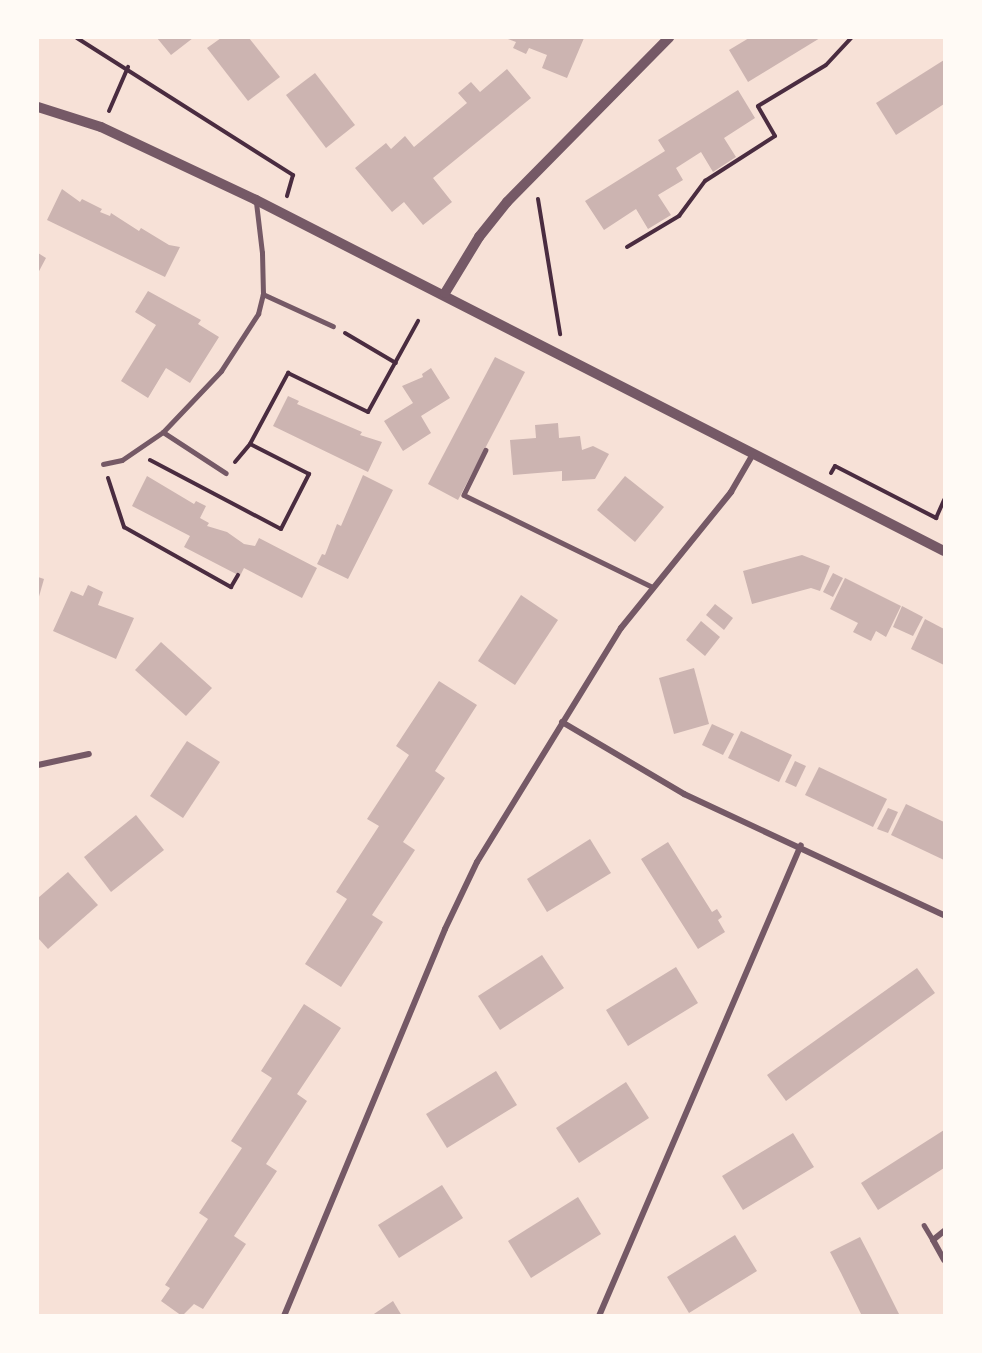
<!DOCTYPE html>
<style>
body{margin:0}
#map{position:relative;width:982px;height:1353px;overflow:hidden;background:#f7e1d7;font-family:Rubik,sans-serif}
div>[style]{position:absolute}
.building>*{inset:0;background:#ccb4b1}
.path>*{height:4px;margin:-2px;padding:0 2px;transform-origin:2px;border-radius:2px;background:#4a2c40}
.service>*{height:4.5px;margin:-2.25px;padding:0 2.25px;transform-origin:2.25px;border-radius:2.25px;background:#755966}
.minor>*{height:6px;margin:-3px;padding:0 3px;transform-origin:3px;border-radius:3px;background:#755966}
.tertiary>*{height:10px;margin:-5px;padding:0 5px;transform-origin:5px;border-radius:5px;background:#755966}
span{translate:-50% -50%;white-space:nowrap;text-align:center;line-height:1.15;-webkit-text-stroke:6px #fffaf5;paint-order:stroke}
.frame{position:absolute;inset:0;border:39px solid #fffaf5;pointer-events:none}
</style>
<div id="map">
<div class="building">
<div style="clip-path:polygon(157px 38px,193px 38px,171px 55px)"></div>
<div style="clip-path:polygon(221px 38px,249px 38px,280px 77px,248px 101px,207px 48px)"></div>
<div style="clip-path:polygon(505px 38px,584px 38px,567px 78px,542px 68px,547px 55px,529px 48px,526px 54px,513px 48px,516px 42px)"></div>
<div style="clip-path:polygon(749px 38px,820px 38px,748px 82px,729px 50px)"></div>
<div style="clip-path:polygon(944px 60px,944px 104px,896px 135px,876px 103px)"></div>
<div style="clip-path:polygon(507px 69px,531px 98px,433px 178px,452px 202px,423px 225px,404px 202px,392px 212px,355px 168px,386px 143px,391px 149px,405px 136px,414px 147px,467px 103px,458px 93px,471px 82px,480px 92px)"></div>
<div style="clip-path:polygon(315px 73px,355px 125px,326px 148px,286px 95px)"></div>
<div style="clip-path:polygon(738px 90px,755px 118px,724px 138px,736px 157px,713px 172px,701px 152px,676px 168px,683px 180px,658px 195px,671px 215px,648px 229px,636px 209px,604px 230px,585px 201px,665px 151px,658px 140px)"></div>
<div style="clip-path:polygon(62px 189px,80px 202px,82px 199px,102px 209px,100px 212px,110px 216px,111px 213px,139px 231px,141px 228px,169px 245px,180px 247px,165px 277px,47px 220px)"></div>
<div style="clip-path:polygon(38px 253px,46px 258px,38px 273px)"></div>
<div style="clip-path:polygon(148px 291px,201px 320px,198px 324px,219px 337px,190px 383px,166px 368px,148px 398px,121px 381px,156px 325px,135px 312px)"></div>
<div style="clip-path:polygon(495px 357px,525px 372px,458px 500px,428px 484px)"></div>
<div style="clip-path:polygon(431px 368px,450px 398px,421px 416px,431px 433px,403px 451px,384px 421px,413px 403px,402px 386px,423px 377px,422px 374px)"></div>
<div style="clip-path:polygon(288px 396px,299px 401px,297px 404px,362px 432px,360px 435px,382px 442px,368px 472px,273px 426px)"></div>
<div style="clip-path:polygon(558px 423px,559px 438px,580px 436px,582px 450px,593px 446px,609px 454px,595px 479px,562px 481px,562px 471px,513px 475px,510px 440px,536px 438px,535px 425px)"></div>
<div style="clip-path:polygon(363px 475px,393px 490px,348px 579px,317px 564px,322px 554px,325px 555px,337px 524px,341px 526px)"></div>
<div style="clip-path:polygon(147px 476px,194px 504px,196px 501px,206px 506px,200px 518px,209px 523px,207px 526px,227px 532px,244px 544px,255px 546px,259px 538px,317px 568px,302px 598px,244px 568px,240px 576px,184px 547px,190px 536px,132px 506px)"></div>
<div style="clip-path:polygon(625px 476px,664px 507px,635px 542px,597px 510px)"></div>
<div style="clip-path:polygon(802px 555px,830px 566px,820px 591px,811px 588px,752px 604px,743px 571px)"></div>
<div style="clip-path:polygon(833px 573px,843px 578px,833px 597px,823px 592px)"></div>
<div style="clip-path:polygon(38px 577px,44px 579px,38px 600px)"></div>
<div style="clip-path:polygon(845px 578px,901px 606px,886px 637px,876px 631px,871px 641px,853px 632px,858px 623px,830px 609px)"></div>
<div style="clip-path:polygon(88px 585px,103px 592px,98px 605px,134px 618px,116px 659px,53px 631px,71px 591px,83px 596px)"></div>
<div style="clip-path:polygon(521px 595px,558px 620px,515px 685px,478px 661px)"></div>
<div style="clip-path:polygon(715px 604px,733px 618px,724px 630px,706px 615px)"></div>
<div style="clip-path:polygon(902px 606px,923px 617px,913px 636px,893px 627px)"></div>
<div style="clip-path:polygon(925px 619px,944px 629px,944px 665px,911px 649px)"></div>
<div style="clip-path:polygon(701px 621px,720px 637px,705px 656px,686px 640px)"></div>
<div style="clip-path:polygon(161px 642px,212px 688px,186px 716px,135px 670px)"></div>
<div style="clip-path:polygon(694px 668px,709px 724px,674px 734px,659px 678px)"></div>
<div style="clip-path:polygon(439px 681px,477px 705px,435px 771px,445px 778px,403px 842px,415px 850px,372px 915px,383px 922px,341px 987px,305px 964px,347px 899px,336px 892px,379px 826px,367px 819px,409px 755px,396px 746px)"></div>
<div style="clip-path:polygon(712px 724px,734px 734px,723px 755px,702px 745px)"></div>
<div style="clip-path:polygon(741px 731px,792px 755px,779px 782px,728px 758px)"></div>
<div style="clip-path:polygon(187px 741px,220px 762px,183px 818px,150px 796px)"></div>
<div style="clip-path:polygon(795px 761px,806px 766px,796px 787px,785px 782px)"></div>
<div style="clip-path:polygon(819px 767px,887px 799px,873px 827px,805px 795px)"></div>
<div style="clip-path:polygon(906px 804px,944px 822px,944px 860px,891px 835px)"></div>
<div style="clip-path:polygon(888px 808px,898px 812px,888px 833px,877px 829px)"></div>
<div style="clip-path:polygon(136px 815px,164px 850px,111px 892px,84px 857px)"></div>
<div style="clip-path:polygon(590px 839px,611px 873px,547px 912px,527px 879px)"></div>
<div style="clip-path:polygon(668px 842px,712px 912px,717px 909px,722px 917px,718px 920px,725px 932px,698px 949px,641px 859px)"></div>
<div style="clip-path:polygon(68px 872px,98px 905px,48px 949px,38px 938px,38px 898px)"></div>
<div style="clip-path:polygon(542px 955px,564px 988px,500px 1030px,478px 996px)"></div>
<div style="clip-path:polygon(676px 967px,698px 1003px,628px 1046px,606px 1010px)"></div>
<div style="clip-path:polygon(917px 968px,935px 993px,786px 1101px,767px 1075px)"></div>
<div style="clip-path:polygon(304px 1004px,341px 1028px,297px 1094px,307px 1101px,266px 1164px,277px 1171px,234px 1236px,246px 1244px,203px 1309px,194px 1304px,182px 1316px,161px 1301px,170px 1288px,165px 1285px,208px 1219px,199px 1213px,242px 1148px,231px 1141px,272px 1078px,261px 1071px)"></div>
<div style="clip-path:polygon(496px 1071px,517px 1105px,447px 1148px,426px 1114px)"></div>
<div style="clip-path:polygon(626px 1082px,649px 1118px,579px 1163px,556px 1128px)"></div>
<div style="clip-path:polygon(944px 1130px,944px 1168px,878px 1210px,861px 1183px)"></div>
<div style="clip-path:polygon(793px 1133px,814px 1167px,743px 1210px,722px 1176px)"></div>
<div style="clip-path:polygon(442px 1185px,463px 1218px,399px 1258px,378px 1225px)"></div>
<div style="clip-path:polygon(578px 1197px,601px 1234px,531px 1278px,508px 1241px)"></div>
<div style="clip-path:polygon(735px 1235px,757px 1271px,689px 1313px,667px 1277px)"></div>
<div style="clip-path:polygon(860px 1237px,871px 1258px,900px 1316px,862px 1316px,841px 1273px,830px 1252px)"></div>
<div style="clip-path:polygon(393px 1301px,402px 1316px,371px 1316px)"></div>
</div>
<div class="path">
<div style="left:77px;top:38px;width:256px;rotate:32.4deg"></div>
<div style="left:293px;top:175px;width:22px;rotate:106deg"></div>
<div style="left:109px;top:111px;width:48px;rotate:-66.6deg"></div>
<div style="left:538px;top:199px;width:137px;rotate:80.7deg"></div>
<div style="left:627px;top:247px;width:61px;rotate:-30.8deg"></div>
<div style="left:679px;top:216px;width:44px;rotate:-53.4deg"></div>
<div style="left:705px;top:181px;width:83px;rotate:-32.7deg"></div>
<div style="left:775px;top:136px;width:34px;rotate:-120deg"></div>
<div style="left:758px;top:106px;width:79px;rotate:-31.1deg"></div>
<div style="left:826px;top:65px;width:37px;rotate:-47deg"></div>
<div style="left:345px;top:333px;width:59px;rotate:30.5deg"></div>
<div style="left:150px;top:460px;width:148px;rotate:27.8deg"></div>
<div style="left:281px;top:529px;width:62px;rotate:-63deg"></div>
<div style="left:309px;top:474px;width:66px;rotate:-153deg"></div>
<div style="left:250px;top:444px;width:81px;rotate:-61.8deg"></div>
<div style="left:288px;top:373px;width:89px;rotate:26deg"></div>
<div style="left:368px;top:412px;width:104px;rotate:-61.2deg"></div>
<div style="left:235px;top:462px;width:23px;rotate:-50deg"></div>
<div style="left:831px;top:473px;width:8px;rotate:-60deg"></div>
<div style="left:835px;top:466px;width:114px;rotate:27.2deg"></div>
<div style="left:936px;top:518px;width:20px;rotate:-66deg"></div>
<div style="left:108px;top:478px;width:52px;rotate:71.9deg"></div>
<div style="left:124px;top:527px;width:123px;rotate:29.3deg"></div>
<div style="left:231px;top:587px;width:14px;rotate:-60deg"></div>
</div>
<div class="service">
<div style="left:263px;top:294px;width:77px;rotate:24.6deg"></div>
<div style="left:163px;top:432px;width:84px;rotate:-46.4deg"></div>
<div style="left:221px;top:371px;width:68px;rotate:-57deg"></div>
<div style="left:258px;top:314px;width:21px;rotate:-76deg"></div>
<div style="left:263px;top:294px;width:41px;rotate:-91.4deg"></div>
<div style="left:262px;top:253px;width:50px;rotate:-96.8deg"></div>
<div style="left:486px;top:450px;width:50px;rotate:116.1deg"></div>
<div style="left:464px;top:495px;width:210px;rotate:26deg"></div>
<div style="left:103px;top:464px;width:19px;rotate:-12deg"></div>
<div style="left:122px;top:460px;width:50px;rotate:-34.3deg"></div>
<div style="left:163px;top:432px;width:75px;rotate:33.1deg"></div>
<div style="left:924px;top:1225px;width:17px;rotate:59deg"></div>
</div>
<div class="minor">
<div style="left:562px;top:722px;width:142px;rotate:30.5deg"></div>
<div style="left:684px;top:794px;width:287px;rotate:25deg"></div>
<div style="left:38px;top:765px;width:52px;rotate:-12.2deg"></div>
<div style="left:944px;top:1231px;width:14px;rotate:141deg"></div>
<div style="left:933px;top:1240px;width:23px;rotate:61deg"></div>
<div style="left:284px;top:1316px;width:419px;rotate:-67.4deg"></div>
<div style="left:445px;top:929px;width:74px;rotate:-64.5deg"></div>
<div style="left:477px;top:862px;width:275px;rotate:-58.4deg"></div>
<div style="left:621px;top:628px;width:175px;rotate:-51deg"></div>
<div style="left:731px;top:492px;width:44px;rotate:-59.9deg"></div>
<div style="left:599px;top:1316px;width:512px;rotate:-66.79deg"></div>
</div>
<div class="tertiary">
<div style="left:38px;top:107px;width:66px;rotate:17.6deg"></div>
<div style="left:101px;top:127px;width:171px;rotate:25.2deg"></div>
<div style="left:256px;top:200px;width:772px;rotate:27.03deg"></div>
<div style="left:445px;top:293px;width:66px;rotate:-58.7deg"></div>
<div style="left:479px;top:237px;width:45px;rotate:-51.3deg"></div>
<div style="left:507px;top:202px;width:231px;rotate:-45.4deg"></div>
</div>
<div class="frame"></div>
</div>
